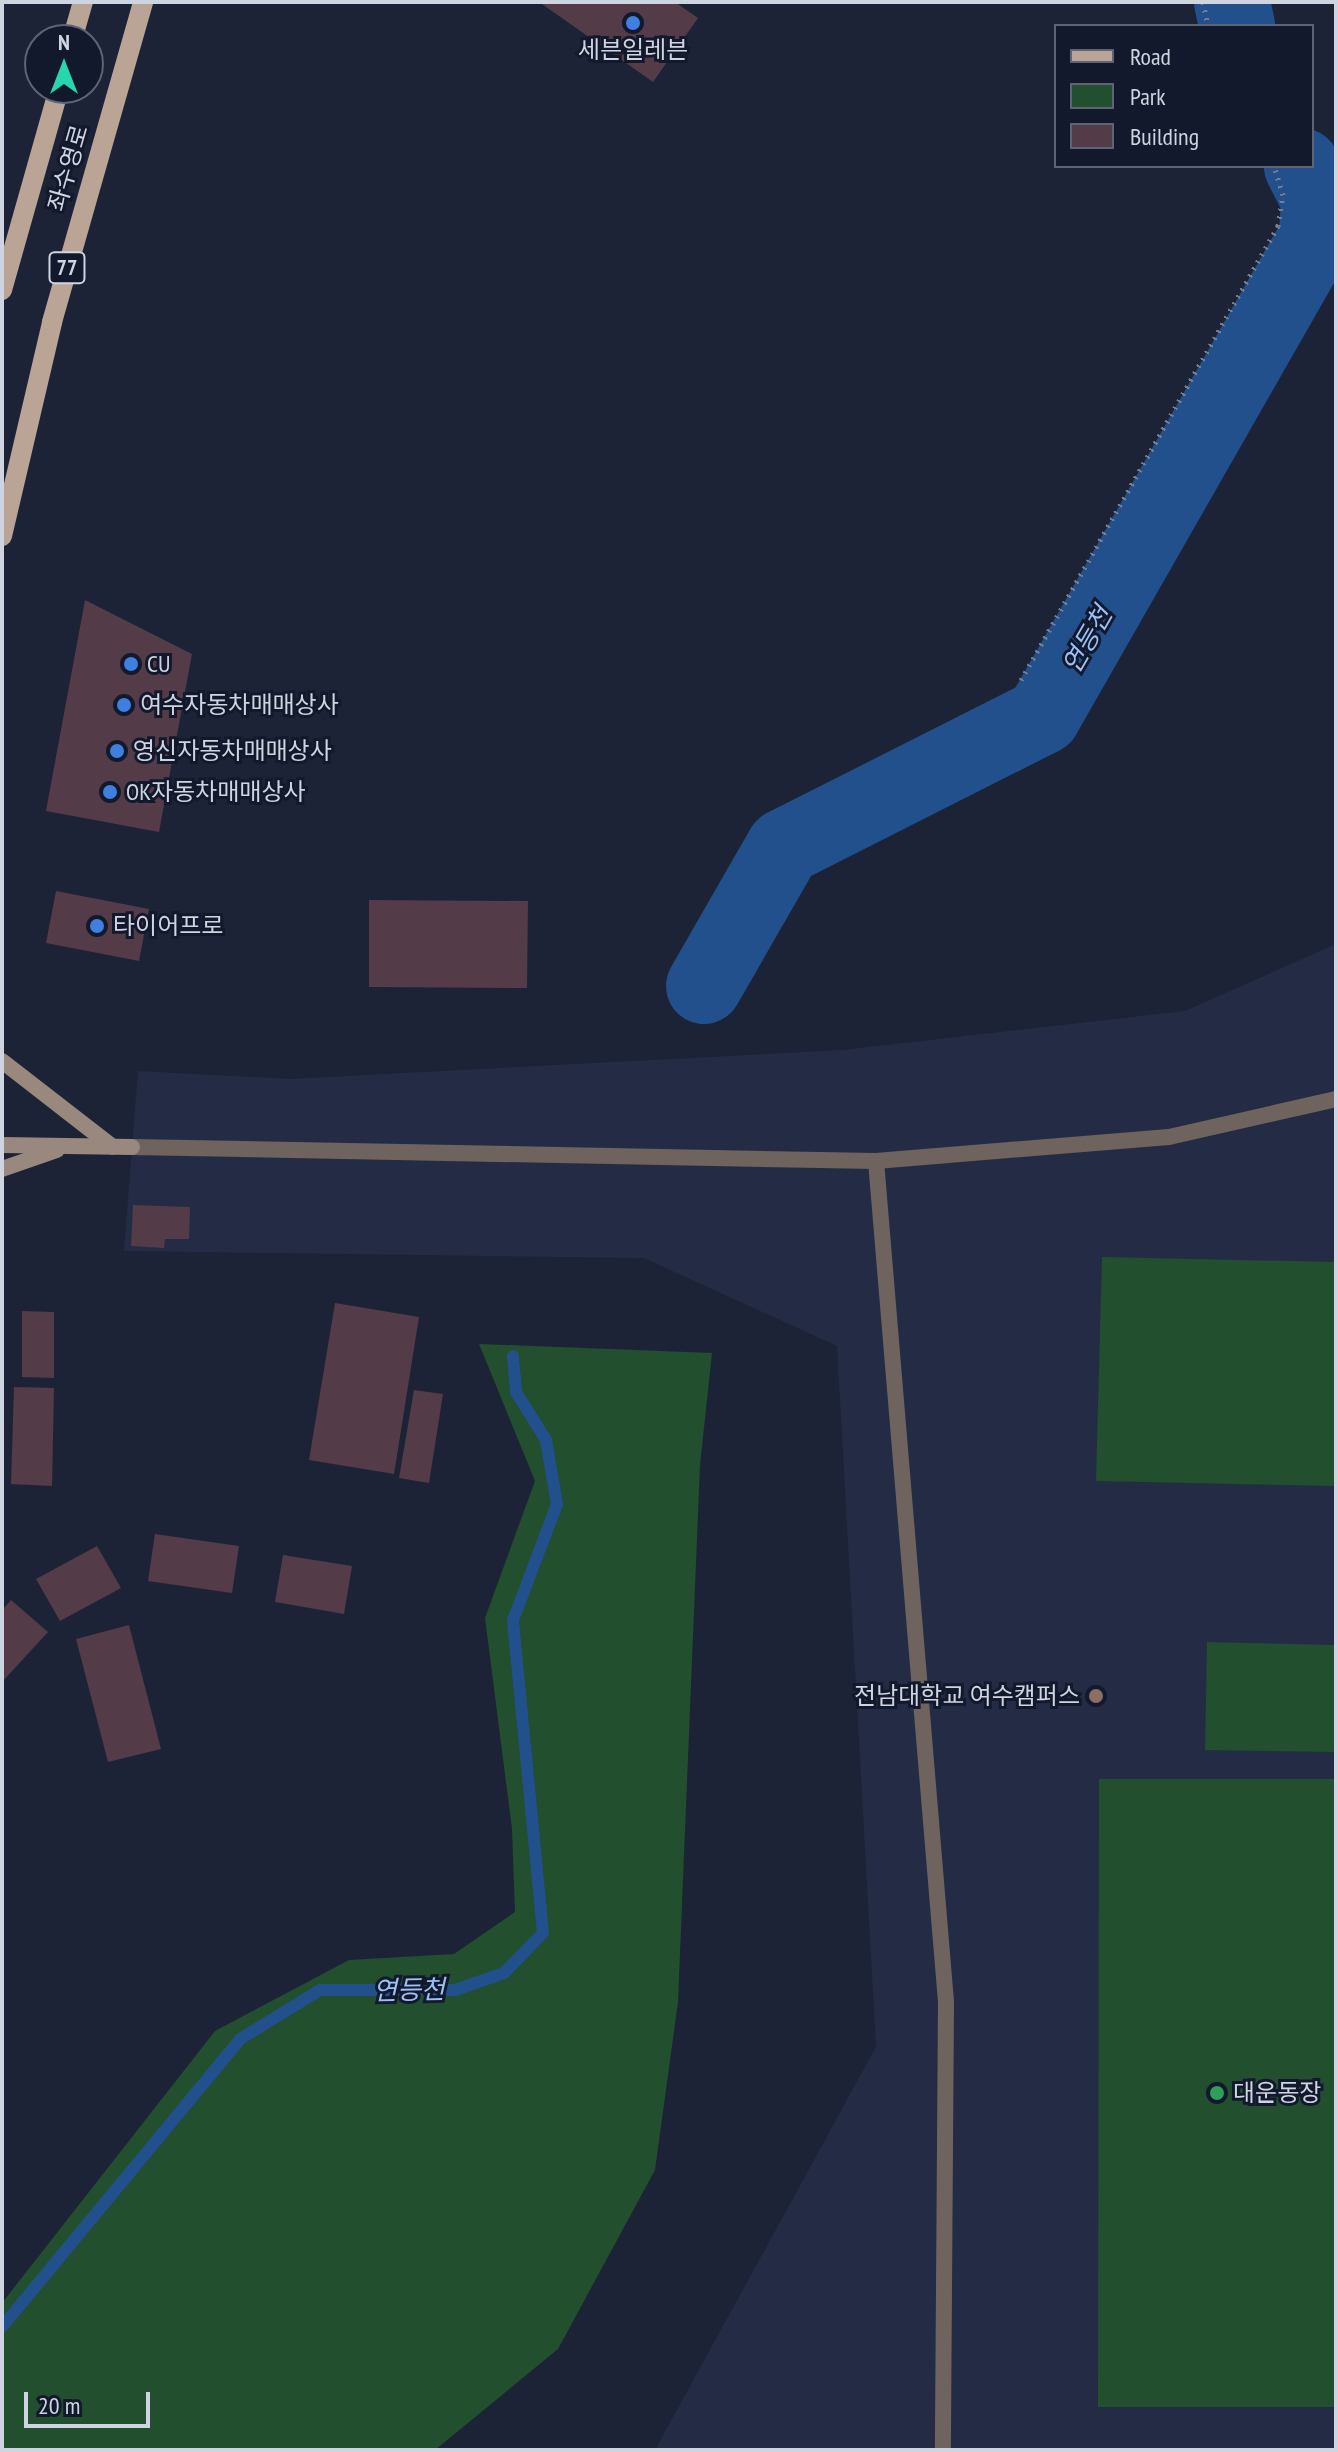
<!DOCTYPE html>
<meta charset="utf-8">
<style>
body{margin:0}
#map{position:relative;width:1338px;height:2452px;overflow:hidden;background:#1d2336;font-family:"PT Sans Narrow","Noto Sans KR",sans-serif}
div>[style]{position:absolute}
.built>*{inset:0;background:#242c45}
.green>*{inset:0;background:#224f2e}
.stream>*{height:12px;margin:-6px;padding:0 6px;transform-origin:6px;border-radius:6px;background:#21508c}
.river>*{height:76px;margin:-38px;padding:0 38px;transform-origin:38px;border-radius:38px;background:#21508c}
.building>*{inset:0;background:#533b47}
.path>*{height:5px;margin-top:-2.5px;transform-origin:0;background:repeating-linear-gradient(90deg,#787d8d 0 2px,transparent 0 8px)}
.lane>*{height:16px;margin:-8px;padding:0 8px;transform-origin:8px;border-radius:8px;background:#6e645d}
.secondary>*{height:16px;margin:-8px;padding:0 8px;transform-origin:8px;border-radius:8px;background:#99887d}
.primary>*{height:20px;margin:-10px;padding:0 10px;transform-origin:10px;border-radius:10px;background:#b9a495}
.dots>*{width:22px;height:22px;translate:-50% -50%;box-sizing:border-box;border:4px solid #13192c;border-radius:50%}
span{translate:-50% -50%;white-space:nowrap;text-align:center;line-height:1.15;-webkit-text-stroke:6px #13192c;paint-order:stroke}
.shield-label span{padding:2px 6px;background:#13192c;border:2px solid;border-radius:6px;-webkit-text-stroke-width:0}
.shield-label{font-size:22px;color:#cfd4e1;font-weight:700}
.poi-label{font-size:24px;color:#cfd4e1}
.left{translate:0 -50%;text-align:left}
.right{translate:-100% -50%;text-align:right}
.street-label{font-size:24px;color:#cfd4e1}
.water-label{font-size:26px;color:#9bc1f6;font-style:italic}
.frame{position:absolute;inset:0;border:4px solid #cfd4e1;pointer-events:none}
.legend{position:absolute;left:1054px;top:24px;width:260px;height:144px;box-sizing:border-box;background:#13192c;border:2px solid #5e6474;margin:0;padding:10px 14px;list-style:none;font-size:24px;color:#cfd4e1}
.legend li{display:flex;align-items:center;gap:16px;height:40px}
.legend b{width:40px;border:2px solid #5e6474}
.north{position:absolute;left:24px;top:24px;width:80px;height:80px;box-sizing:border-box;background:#13192c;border:2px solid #5e6474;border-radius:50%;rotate:0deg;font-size:22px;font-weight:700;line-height:32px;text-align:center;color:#cfd4e1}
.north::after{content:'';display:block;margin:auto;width:28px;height:36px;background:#29d5ad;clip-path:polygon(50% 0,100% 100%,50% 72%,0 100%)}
.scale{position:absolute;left:24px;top:2392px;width:126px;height:36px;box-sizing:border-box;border:4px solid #cfd4e1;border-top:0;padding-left:10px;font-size:24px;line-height:28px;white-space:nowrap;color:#cfd4e1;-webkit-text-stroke:6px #13192c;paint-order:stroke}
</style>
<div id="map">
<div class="built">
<div style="clip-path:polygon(1336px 944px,1336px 2450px,655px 2450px,876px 2047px,837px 1346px,644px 1258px,124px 1251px,138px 1071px,291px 1079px,843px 1050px,1185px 1011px)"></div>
</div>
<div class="green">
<div style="clip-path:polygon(1102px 1257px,1336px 1262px,1336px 1486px,1096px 1481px)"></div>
<div style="clip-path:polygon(479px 1344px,712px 1353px,700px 1465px,678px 2002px,655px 2170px,558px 2349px,435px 2450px,2px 2450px,2px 2303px,215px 2031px,349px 1960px,454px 1954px,515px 1912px,512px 1829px,485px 1618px,535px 1481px)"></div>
<div style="clip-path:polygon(1207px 1642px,1336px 1645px,1336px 1752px,1205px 1750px)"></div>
<div style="clip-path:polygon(1099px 1779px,1336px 1779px,1336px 2407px,1098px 2407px)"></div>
</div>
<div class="stream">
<div style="left:2px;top:2327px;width:374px;rotate:-50.4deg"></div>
<div style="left:240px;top:2039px;width:94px;rotate:-31.5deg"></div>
<div style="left:320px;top:1990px;width:135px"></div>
<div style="left:455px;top:1990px;width:52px;rotate:-19.1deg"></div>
<div style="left:504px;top:1973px;width:56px;rotate:-45.7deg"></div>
<div style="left:543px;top:1933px;width:314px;rotate:-95.5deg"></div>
<div style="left:513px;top:1620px;width:124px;rotate:-69.2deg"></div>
<div style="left:557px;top:1504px;width:65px;rotate:-99.8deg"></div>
<div style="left:546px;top:1440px;width:57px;rotate:-122deg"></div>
<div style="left:516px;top:1392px;width:36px;rotate:-95deg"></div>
</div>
<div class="river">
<div style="left:1232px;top:2px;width:25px;rotate:78deg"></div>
<div style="left:704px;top:986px;width:160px;rotate:-60.1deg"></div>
<div style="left:784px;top:847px;width:290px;rotate:-26.8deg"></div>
<div style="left:1043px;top:716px;width:553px;rotate:-60.28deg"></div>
<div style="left:1317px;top:236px;width:36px;rotate:-87deg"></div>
<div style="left:1319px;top:200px;width:38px;rotate:-117deg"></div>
</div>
<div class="building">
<div style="clip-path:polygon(539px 2px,675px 2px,698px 18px,653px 82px)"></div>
<div style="clip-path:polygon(85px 600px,192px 654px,159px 832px,46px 811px)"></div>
<div style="clip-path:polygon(56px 891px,149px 909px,139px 961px,46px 943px)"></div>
<div style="clip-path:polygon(369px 900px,528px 901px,527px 988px,369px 987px)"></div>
<div style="clip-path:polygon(133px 1205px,190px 1207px,189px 1239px,165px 1239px,164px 1248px,131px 1246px)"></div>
<div style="clip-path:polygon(335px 1303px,419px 1317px,394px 1474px,309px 1460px)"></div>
<div style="clip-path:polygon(22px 1311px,54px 1312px,54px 1378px,22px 1377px)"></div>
<div style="clip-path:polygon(14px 1387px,54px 1388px,52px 1486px,11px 1484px)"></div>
<div style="clip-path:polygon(414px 1390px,443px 1394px,429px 1483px,399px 1478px)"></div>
<div style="clip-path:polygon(155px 1534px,239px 1546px,232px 1593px,148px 1581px)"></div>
<div style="clip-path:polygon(97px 1546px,121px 1588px,60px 1621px,36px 1579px)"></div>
<div style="clip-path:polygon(283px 1555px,352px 1566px,344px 1614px,275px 1602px)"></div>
<div style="clip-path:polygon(11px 1600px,48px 1632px,2px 1682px,2px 1610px)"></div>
<div style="clip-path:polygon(129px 1625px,161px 1749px,108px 1762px,76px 1639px)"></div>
</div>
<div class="path">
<div style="left:1203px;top:2px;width:25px;rotate:78deg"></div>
<div style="left:1021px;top:680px;width:522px;rotate:-60.49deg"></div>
<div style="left:1278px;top:226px;width:31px;rotate:-81deg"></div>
<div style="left:1283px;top:195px;width:30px;rotate:-107deg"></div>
</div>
<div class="lane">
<div style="left:132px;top:1147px;width:744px;rotate:1.08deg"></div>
<div style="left:876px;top:1161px;width:294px;rotate:-4.7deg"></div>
<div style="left:1169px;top:1137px;width:171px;rotate:-12.8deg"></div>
<div style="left:876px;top:1161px;width:844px;rotate:85.24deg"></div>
<div style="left:946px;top:2002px;width:448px;rotate:90.4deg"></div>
</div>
<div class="secondary">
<div style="left:2px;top:1061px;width:140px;rotate:37.8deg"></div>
<div style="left:2px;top:1145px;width:130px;rotate:0.9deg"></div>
<div style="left:2px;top:1169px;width:58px;rotate:-19.1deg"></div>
</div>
<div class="primary">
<div style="left:72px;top:40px;width:40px;rotate:-74deg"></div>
<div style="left:2px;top:290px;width:210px;rotate:-74.2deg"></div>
<div style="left:2px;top:536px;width:220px;rotate:-76.8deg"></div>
<div style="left:52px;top:322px;width:333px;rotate:-74.1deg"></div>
</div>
<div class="dots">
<div style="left:633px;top:23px;background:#3f7fe0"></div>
<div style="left:131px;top:664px;background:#3f7fe0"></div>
<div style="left:124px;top:705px;background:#3f7fe0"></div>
<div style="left:117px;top:751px;background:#3f7fe0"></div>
<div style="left:110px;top:792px;background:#3f7fe0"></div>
<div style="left:97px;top:926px;background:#3f7fe0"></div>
<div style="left:1096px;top:1696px;background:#8d6e63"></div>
<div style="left:1217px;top:2093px;background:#2e9e5b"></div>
</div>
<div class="shield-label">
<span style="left:67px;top:268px">77</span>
</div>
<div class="poi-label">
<span style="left:633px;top:50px">세븐일레븐</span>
<span class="left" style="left:147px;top:664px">CU</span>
<span class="left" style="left:140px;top:705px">여수자동차매매상사</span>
<span class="left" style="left:133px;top:751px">영신자동차매매상사</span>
<span class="left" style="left:126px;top:792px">OK자동차매매상사</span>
<span class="left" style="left:113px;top:926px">타이어프로</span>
<span class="right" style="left:1080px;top:1696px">전남대학교 여수캠퍼스</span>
<span class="left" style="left:1233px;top:2093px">대운동장</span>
</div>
<div class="street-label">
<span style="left:68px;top:168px;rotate:-74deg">좌수영로</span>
</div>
<div class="water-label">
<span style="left:1087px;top:640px;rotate:-60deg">연등천</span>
<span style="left:409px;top:1990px;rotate:-1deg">연등천</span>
</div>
<div class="frame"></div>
<ul class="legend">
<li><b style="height:10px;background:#b9a495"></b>Road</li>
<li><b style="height:22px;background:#224f2e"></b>Park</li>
<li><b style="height:22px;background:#533b47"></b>Building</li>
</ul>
<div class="north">N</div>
<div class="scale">20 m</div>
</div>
